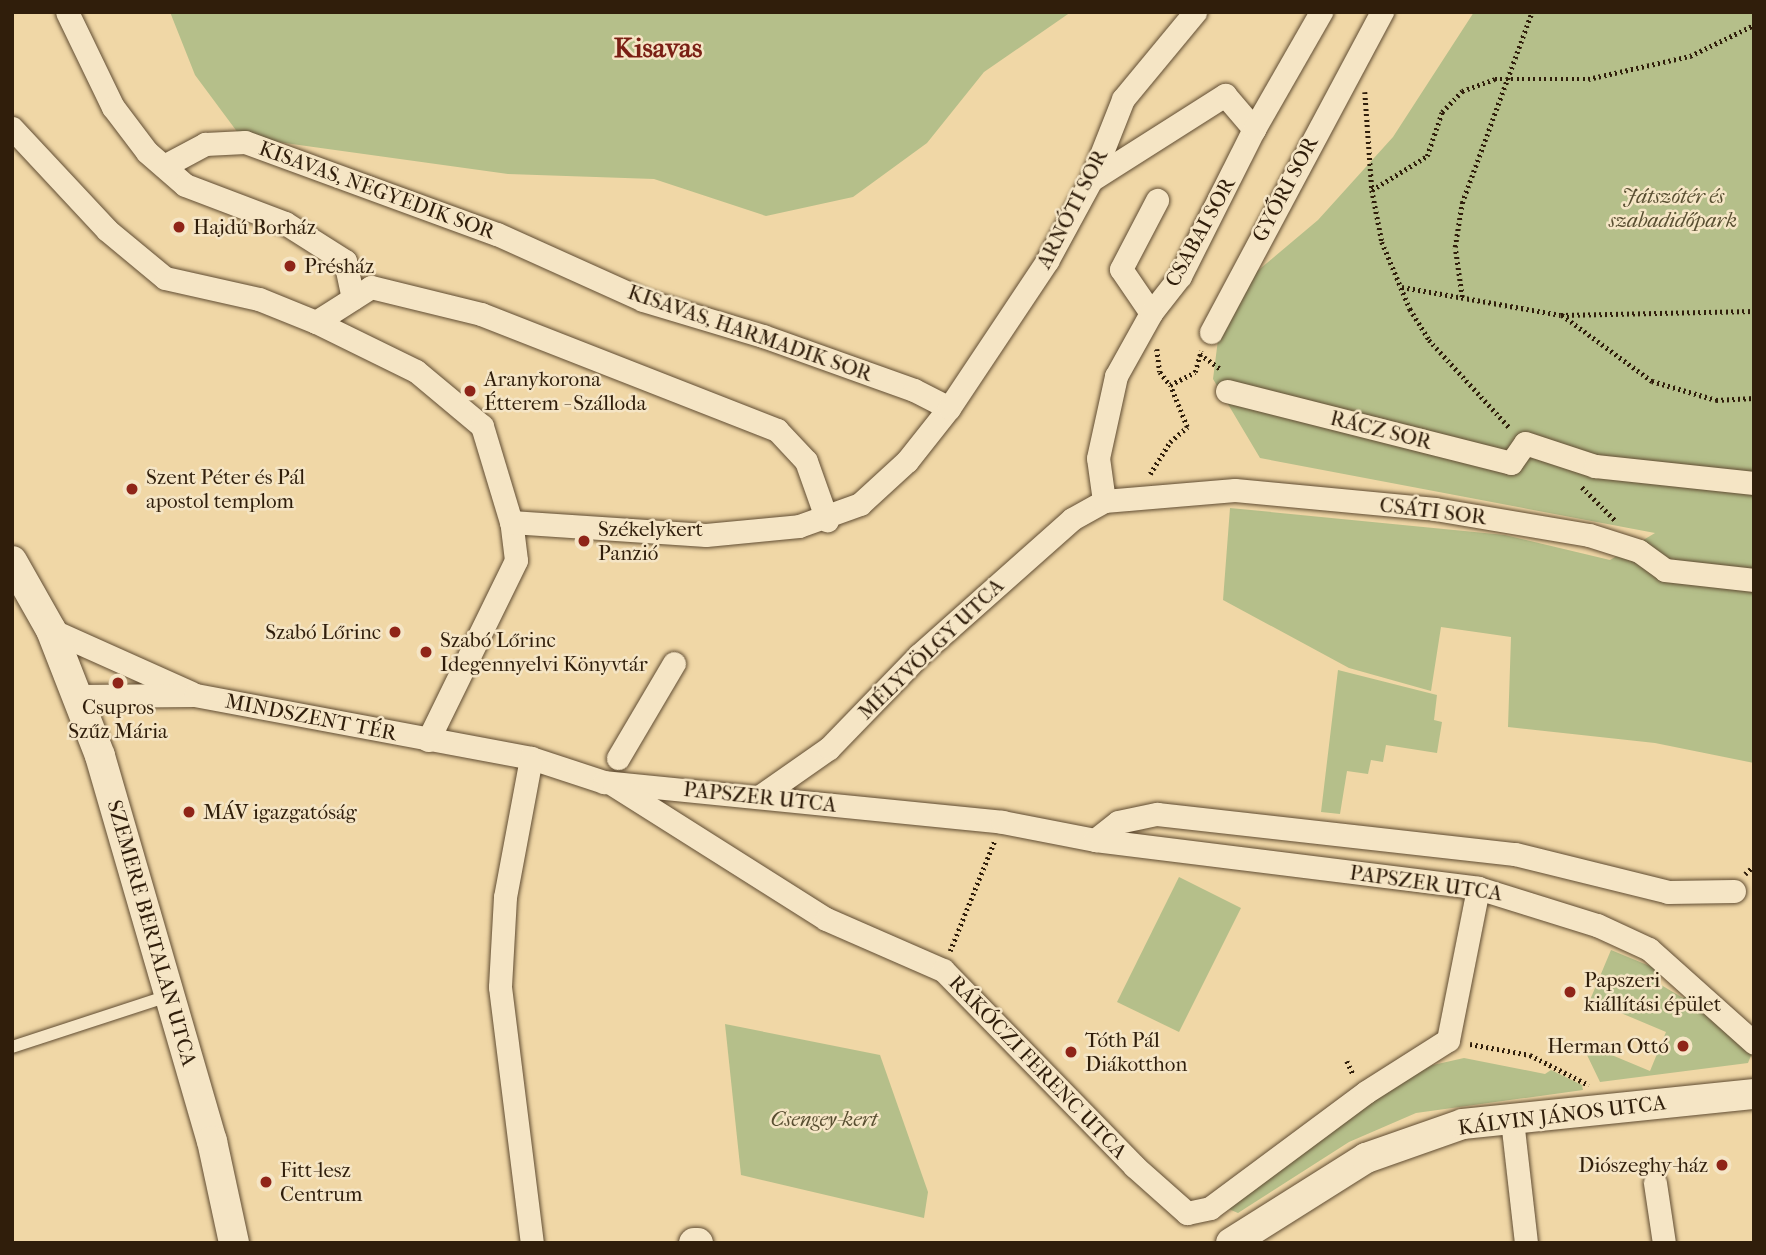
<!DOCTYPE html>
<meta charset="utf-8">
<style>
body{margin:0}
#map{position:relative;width:1766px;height:1255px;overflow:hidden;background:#f0d7a6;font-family:"IM FELL French Canon",serif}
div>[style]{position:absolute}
.green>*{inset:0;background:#b5bf8a}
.path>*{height:4.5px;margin-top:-2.25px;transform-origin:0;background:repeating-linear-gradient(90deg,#301e0b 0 2px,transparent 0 5.5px)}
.roads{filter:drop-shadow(0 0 2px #604c32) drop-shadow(0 0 2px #604c32)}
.service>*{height:12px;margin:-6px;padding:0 6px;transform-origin:6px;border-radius:6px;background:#f5e5c5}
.minor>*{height:23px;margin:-11.5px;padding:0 11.5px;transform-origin:11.5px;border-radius:11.5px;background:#f5e5c5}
.tertiary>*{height:30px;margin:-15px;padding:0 15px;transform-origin:15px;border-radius:15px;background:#f5e5c5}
.dots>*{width:19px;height:19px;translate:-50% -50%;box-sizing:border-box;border:4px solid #f5e5c5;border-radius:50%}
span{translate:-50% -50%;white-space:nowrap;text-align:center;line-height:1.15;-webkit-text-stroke:5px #f5e5c5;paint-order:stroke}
.street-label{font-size:21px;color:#301e0b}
.park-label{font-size:21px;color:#584e31;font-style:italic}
.poi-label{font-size:21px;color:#301e0b}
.left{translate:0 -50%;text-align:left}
.right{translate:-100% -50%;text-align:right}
.district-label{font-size:28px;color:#7a1f14;font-weight:700}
.frame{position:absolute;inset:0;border:14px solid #301e0b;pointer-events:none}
</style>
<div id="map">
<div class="green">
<div style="clip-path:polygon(170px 12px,1071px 12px,984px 72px,927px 143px,853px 197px,766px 216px,654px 179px,508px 174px,241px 137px,195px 75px)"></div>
<div style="clip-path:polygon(1474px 12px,1754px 12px,1754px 763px,1655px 743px,1508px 727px,1511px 637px,1441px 627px,1431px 691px,1349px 668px,1223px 600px,1230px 508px,1505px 535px,1610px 560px,1655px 533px,1260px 458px,1213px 379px,1223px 300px,1318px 220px,1393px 137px)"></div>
<div style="clip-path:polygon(1338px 670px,1437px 695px,1434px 720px,1442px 722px,1437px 753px,1386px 745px,1383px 762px,1371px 760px,1368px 774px,1347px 771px,1340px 814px,1321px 812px)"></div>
<div style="clip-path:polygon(1179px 877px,1241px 908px,1179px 1032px,1117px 1002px)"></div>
<div style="clip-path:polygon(1611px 950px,1657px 969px,1651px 979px,1683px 998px,1690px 994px,1752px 1053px,1748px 1063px,1600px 1082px,1587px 1055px,1590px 1046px,1650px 1071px,1666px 1032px,1590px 1000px)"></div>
<div style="clip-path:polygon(725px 1024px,880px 1055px,928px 1192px,924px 1218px,741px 1175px)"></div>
<div style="clip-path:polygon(1464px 1058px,1545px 1074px,1551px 1070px,1582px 1085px,1583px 1090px,1416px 1113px,1349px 1142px,1238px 1213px,1224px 1207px,1394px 1082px,1433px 1065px)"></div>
</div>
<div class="path">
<div style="left:1365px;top:92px;width:98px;rotate:85.9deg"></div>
<div style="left:1372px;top:190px;width:53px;rotate:79.1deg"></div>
<div style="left:1382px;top:242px;width:73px;rotate:67.3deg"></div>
<div style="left:1410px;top:309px;width:36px;rotate:58deg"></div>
<div style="left:1429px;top:340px;width:120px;rotate:47.4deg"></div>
<div style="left:1372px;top:190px;width:65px;rotate:-31.7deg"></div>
<div style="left:1427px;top:156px;width:46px;rotate:-71.2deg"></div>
<div style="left:1442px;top:112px;width:29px;rotate:-46deg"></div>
<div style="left:1462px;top:91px;width:35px;rotate:-20deg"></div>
<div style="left:1495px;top:79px;width:93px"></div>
<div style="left:1588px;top:79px;width:105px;rotate:-12.7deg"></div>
<div style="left:1690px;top:56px;width:71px;rotate:-25.8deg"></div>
<div style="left:1402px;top:287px;width:161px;rotate:10deg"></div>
<div style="left:1561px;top:315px;width:193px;rotate:-1.2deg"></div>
<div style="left:1462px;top:297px;width:50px;rotate:-98deg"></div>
<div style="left:1455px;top:247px;width:45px;rotate:-81deg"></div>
<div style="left:1462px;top:203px;width:203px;rotate:-69.9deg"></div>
<div style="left:1562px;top:315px;width:112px;rotate:36.3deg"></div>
<div style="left:1652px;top:381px;width:67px;rotate:16.5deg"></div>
<div style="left:1716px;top:400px;width:38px;rotate:-3deg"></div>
<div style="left:1157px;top:349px;width:23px;rotate:83deg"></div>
<div style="left:1160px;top:372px;width:16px;rotate:52deg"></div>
<div style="left:1200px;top:354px;width:26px;rotate:36deg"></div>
<div style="left:1150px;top:474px;width:38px;rotate:-58deg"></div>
<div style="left:1170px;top:442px;width:23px;rotate:-41deg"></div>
<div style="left:1187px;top:427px;width:45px;rotate:-112deg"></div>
<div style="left:1170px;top:385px;width:28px;rotate:-27deg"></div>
<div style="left:1195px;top:372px;width:22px;rotate:-74deg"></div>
<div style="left:1582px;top:487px;width:47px;rotate:45deg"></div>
<div style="left:1745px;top:874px;width:12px;rotate:-42deg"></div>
<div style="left:950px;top:951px;width:118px;rotate:-68deg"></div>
<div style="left:1470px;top:1044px;width:61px;rotate:10.4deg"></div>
<div style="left:1530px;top:1055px;width:66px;rotate:27deg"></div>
<div style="left:1347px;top:1061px;width:14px;rotate:65deg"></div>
</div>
<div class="roads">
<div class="service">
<div style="left:12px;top:1047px;width:167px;rotate:-18.1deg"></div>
</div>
<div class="minor">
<div style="left:67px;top:12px;width:106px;rotate:64.2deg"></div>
<div style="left:113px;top:107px;width:56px;rotate:52.9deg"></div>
<div style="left:147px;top:152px;width:50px;rotate:41deg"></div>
<div style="left:185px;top:185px;width:107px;rotate:20.8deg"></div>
<div style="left:285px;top:223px;width:71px;rotate:32.3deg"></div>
<div style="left:345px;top:261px;width:38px;rotate:78deg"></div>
<div style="left:12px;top:128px;width:139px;rotate:47deg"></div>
<div style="left:107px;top:230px;width:75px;rotate:39.6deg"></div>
<div style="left:165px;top:278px;width:96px;rotate:12.6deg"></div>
<div style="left:259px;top:299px;width:61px;rotate:22deg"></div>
<div style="left:316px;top:322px;width:111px;rotate:26.1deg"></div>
<div style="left:416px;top:371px;width:86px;rotate:39.8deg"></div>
<div style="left:482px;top:426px;width:100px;rotate:73.2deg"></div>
<div style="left:164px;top:166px;width:47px;rotate:-28.2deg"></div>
<div style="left:205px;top:144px;width:40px;rotate:-2.9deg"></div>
<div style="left:245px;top:142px;width:268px;rotate:20.1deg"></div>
<div style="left:497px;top:234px;width:160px;rotate:24.3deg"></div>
<div style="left:643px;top:300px;width:125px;rotate:16.7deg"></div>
<div style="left:763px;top:336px;width:160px;rotate:19.7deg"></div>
<div style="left:914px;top:390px;width:39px;rotate:27deg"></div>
<div style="left:1091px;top:180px;width:159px;rotate:-32.4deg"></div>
<div style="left:1225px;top:95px;width:45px;rotate:49.5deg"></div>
<div style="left:1151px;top:313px;width:53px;rotate:-124.3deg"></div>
<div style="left:1121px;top:269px;width:78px;rotate:-62.4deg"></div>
<div style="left:316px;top:322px;width:65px;rotate:-32.5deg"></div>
<div style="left:371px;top:287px;width:113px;rotate:13.8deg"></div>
<div style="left:481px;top:314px;width:318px;rotate:21.4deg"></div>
<div style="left:777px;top:430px;width:42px;rotate:46.9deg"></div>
<div style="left:806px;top:461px;width:63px;rotate:70.4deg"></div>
<div style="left:1211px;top:332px;width:363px;rotate:-61.9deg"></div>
<div style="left:1227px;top:391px;width:293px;rotate:14.2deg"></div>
<div style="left:1511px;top:463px;width:24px;rotate:-55deg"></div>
<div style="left:1525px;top:443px;width:74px;rotate:18.2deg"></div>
<div style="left:1595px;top:466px;width:160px;rotate:6.1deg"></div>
<div style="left:1104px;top:501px;width:43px;rotate:-97.9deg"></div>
<div style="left:1098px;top:458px;width:84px;rotate:-77.6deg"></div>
<div style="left:1116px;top:376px;width:72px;rotate:-60.9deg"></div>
<div style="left:1151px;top:313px;width:47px;rotate:-51.9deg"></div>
<div style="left:1180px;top:276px;width:165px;rotate:-63.3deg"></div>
<div style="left:1254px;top:129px;width:135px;rotate:-60.2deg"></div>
<div style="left:51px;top:630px;width:154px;rotate:24.1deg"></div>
<div style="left:79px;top:696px;width:116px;rotate:-0.5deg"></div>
<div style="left:195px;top:695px;width:342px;rotate:10.6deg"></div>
<div style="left:531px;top:758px;width:77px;rotate:18.2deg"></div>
<div style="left:604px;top:782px;width:400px;rotate:5.7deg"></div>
<div style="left:1002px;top:822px;width:95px;rotate:11deg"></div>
<div style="left:1095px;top:840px;width:386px;rotate:7.1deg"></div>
<div style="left:1478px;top:888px;width:125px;rotate:17.3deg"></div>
<div style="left:1597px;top:925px;width:57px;rotate:24.8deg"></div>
<div style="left:1649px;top:949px;width:141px;rotate:41.8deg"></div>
<div style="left:428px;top:740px;width:200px;rotate:-63.9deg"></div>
<div style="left:516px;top:560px;width:38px;rotate:-97deg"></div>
<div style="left:511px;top:522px;width:195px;rotate:3.8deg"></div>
<div style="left:706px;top:535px;width:93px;rotate:-5.5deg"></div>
<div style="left:799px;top:526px;width:65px;rotate:-19.8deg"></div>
<div style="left:860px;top:504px;width:64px;rotate:-42.5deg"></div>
<div style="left:907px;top:461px;width:68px;rotate:-51.6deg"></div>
<div style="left:949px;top:408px;width:177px;rotate:-56.3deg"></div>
<div style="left:1047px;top:261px;width:92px;rotate:-61.5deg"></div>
<div style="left:1091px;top:180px;width:87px;rotate:-68.4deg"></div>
<div style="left:1123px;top:99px;width:113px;rotate:-50.4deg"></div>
<div style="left:531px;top:758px;width:141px;rotate:100.6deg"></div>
<div style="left:505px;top:897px;width:90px;rotate:93.2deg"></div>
<div style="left:500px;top:987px;width:258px;rotate:82.9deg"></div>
<div style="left:618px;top:758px;width:110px;rotate:-59.5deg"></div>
<div style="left:614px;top:785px;width:251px;rotate:32.3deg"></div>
<div style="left:826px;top:919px;width:128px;rotate:23.6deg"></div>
<div style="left:943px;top:970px;width:274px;rotate:45.7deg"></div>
<div style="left:1134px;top:1166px;width:71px;rotate:41.6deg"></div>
<div style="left:1187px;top:1213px;width:24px;rotate:-12deg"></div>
<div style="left:1210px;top:1208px;width:194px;rotate:-36.6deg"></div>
<div style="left:1366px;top:1092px;width:97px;rotate:-32.4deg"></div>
<div style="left:1448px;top:1040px;width:155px;rotate:-78.8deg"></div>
<div style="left:759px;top:797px;width:85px;rotate:-35deg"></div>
<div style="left:829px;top:748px;width:129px;rotate:-45.9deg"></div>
<div style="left:919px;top:655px;width:205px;rotate:-41.6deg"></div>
<div style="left:1072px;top:519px;width:37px;rotate:-29deg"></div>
<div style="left:1104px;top:501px;width:131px;rotate:-4.8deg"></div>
<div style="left:1235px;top:490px;width:201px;rotate:5.4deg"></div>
<div style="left:1435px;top:509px;width:156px;rotate:9.6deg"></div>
<div style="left:1589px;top:535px;width:52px;rotate:17.7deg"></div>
<div style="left:1639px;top:551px;width:32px;rotate:36deg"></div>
<div style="left:1665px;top:570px;width:90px;rotate:6.4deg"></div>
<div style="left:1095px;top:840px;width:29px;rotate:-38deg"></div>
<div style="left:1118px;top:822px;width:40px;rotate:-12deg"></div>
<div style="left:1157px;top:814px;width:360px;rotate:6.4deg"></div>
<div style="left:1515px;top:854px;width:158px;rotate:13.9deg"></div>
<div style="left:1668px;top:892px;width:66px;rotate:-0.9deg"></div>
<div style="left:1512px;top:1120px;width:124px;rotate:83.5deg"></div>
<div style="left:1655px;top:1183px;width:61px;rotate:81.5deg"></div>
</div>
<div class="tertiary">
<div style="left:12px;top:561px;width:79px;rotate:60.5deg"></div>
<div style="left:51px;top:630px;width:135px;rotate:68.7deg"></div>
<div style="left:100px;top:756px;width:401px;rotate:73.8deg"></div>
<div style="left:212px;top:1141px;width:104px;rotate:77.8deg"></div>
<div style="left:694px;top:1243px;width:4px"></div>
<div style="left:1231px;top:1243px;width:160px;rotate:-32.2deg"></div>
<div style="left:1366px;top:1158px;width:103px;rotate:-19.3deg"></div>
<div style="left:1463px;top:1124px;width:293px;rotate:-5.9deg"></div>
</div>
</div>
<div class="dots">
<div style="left:179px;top:227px;background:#8f2418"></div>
<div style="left:290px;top:266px;background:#8f2418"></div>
<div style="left:470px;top:391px;background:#8f2418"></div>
<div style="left:132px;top:489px;background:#8f2418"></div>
<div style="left:584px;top:541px;background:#8f2418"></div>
<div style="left:395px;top:632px;background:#8f2418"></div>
<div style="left:426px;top:652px;background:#8f2418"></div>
<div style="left:118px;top:683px;background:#8f2418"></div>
<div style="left:189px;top:812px;background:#8f2418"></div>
<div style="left:1570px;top:992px;background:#8f2418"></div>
<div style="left:1683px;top:1046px;background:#8f2418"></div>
<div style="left:1071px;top:1052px;background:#8f2418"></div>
<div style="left:1722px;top:1165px;background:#8f2418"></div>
<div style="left:266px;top:1182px;background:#8f2418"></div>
</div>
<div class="street-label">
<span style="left:1285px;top:189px;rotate:-62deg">GYŐRI SOR</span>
<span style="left:377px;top:190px;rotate:20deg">KISAVAS, NEGYEDIK SOR</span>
<span style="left:1072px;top:209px;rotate:-63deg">ARNÓTI SOR</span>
<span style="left:1200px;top:232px;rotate:-61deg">CSABAI SOR</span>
<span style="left:750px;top:333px;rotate:19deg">KISAVAS, HARMADIK SOR</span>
<span style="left:1381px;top:430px;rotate:14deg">RÁCZ SOR</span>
<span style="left:1433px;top:511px;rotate:7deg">CSÁTI SOR</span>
<span style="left:931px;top:649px;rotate:-44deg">MÉLYVÖLGY UTCA</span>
<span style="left:311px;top:717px;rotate:11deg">MINDSZENT TÉR</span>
<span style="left:760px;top:797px;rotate:6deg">PAPSZER UTCA</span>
<span style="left:1426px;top:883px;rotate:8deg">PAPSZER UTCA</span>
<span style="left:152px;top:933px;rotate:74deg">SZEMERE BERTALAN UTCA</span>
<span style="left:1038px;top:1067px;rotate:46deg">RÁKÓCZI FERENC UTCA</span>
<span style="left:1562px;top:1115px;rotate:-7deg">KÁLVIN JÁNOS UTCA</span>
</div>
<div class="park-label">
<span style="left:1673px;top:208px">Játszótér és<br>szabadidőpark</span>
<span style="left:824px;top:1119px">Csengey-kert</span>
</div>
<div class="poi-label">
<span class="left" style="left:193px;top:227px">Hajdú Borház</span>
<span class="left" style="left:304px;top:266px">Présház</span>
<span class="left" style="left:484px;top:391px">Aranykorona<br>Étterem - Szálloda</span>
<span class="left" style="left:146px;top:489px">Szent Péter és Pál<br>apostol templom</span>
<span class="left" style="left:598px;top:541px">Székelykert<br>Panzió</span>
<span class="right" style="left:381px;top:632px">Szabó Lőrinc</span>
<span class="left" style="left:440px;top:652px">Szabó Lőrinc<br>Idegennyelvi Könyvtár</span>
<span style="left:118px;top:719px">Csupros<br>Szűz Mária</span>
<span class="left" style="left:203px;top:812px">MÁV igazgatóság</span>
<span class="left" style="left:1584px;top:992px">Papszeri<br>kiállítási épület</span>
<span class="left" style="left:1085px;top:1052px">Tóth Pál<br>Diákotthon</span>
<span class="right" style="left:1669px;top:1046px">Herman Ottó</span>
<span class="right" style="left:1708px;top:1165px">Diószeghy-ház</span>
<span class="left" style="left:280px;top:1182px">Fitt-lesz<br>Centrum</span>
</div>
<div class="district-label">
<span style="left:658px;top:48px">Kisavas</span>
</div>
<div class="frame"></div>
</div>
